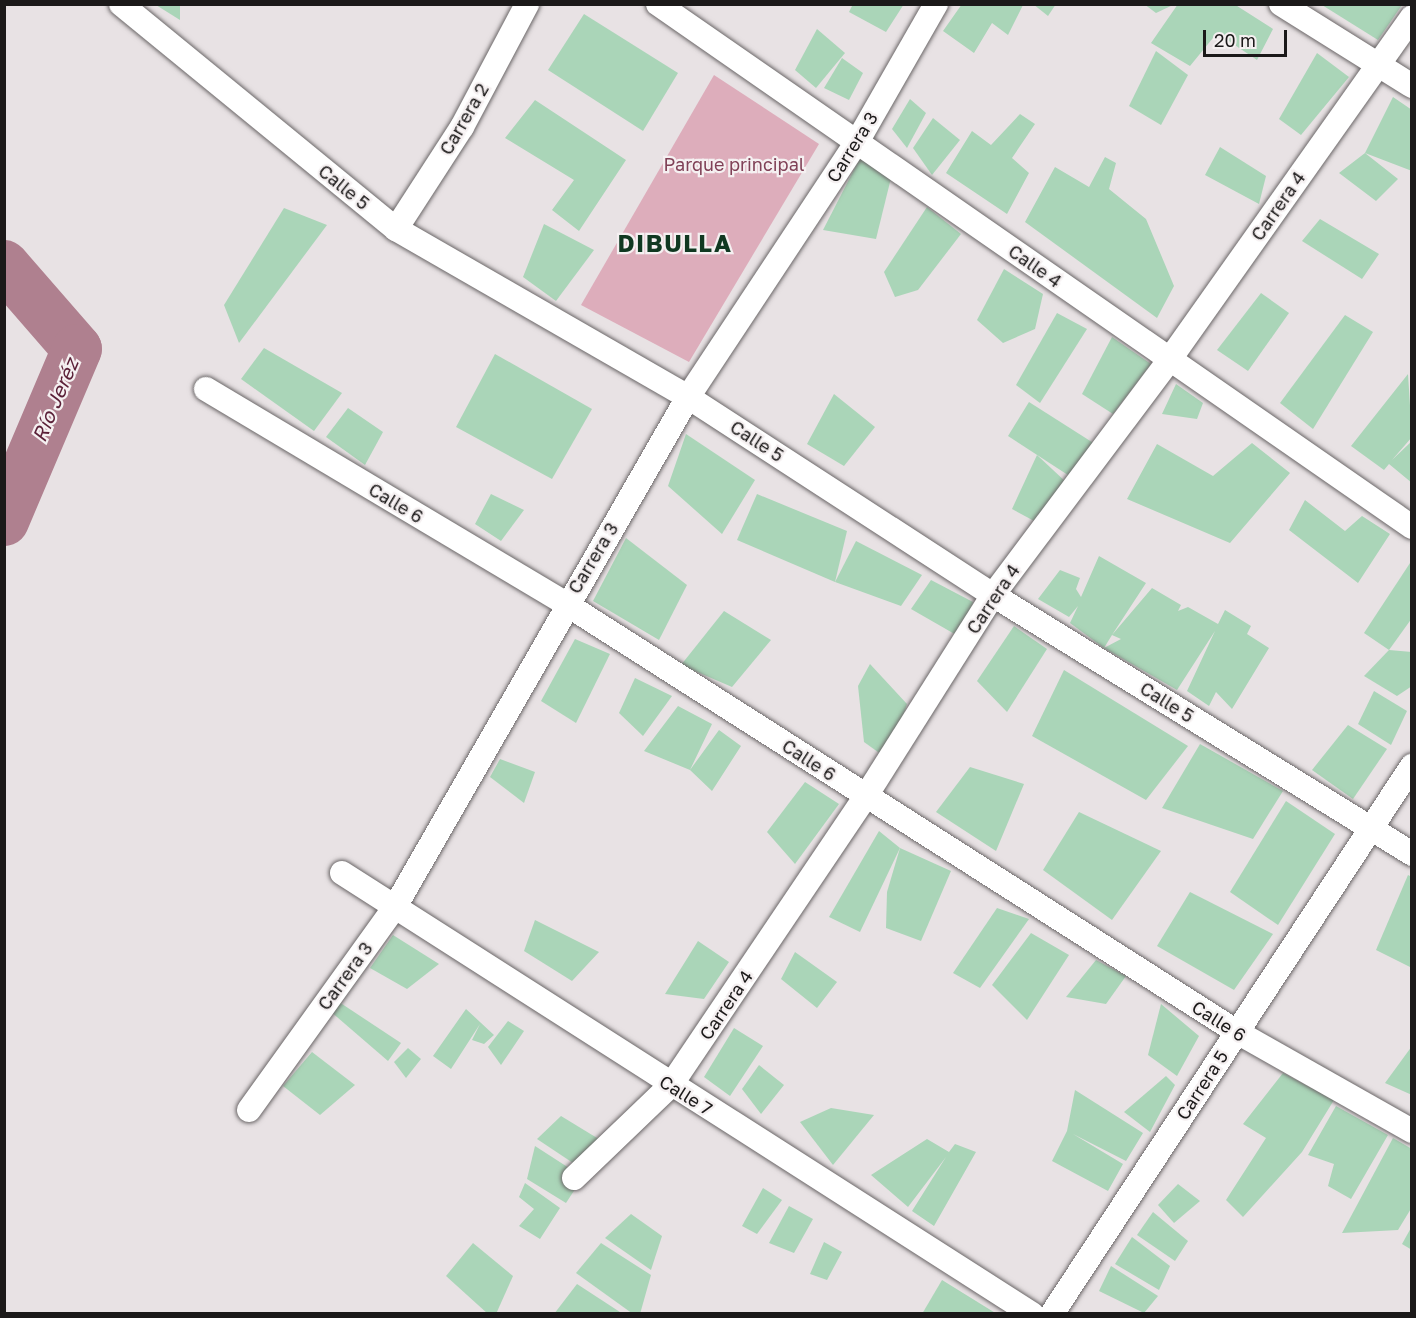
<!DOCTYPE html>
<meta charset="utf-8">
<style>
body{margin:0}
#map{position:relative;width:1416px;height:1318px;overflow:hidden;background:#e8e2e4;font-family:"Golos Text",sans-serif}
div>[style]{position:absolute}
.green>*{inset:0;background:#ddadbb}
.river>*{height:50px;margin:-25px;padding:0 25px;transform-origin:25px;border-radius:25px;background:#af808f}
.building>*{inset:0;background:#aad5b8}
.roads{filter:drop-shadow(0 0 2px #6a6667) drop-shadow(0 0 2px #6a6667)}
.street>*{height:24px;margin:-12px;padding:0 12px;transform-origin:12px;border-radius:12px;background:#fff}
span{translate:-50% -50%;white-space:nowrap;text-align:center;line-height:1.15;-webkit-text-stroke:4.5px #f5f0f1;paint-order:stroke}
.street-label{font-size:18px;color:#1b1919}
.park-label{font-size:18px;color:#804157}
.water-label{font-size:20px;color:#5a1f37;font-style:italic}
.district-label{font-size:24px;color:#103821;font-weight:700;letter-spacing:1.5px}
.frame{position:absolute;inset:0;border:6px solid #1b1919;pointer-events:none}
.scale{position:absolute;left:1203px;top:30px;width:84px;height:27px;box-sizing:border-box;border:3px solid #1b1919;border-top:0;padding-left:8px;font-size:18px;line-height:21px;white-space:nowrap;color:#1b1919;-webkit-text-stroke:4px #f5f0f1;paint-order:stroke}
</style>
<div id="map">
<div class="green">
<div style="clip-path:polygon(714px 75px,819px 144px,689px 362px,581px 305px)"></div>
</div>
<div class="river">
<div style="left:4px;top:265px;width:111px;rotate:49deg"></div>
<div style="left:77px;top:349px;width:187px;rotate:113deg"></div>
</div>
<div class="building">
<div style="clip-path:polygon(853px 4px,904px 4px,886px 32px,849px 12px)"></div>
<div style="clip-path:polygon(962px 4px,1022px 4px,1023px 5px,1008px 35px,992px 23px,974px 53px,943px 31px)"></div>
<div style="clip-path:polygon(1033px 4px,1056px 4px,1048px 16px)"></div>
<div style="clip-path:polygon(1144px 4px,1175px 4px,1156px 13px)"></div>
<div style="clip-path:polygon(1178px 4px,1234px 4px,1273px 29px,1257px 60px,1217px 33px,1190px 66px,1151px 43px)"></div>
<div style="clip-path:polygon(156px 5px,180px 5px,180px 20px)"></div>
<div style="clip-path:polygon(1322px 5px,1402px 5px,1378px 40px)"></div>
<div style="clip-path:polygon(584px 14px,678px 73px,643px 131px,548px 70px)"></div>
<div style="clip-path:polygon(817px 29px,845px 53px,816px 88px,795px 70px)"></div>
<div style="clip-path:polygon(1156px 51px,1188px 75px,1161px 125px,1129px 106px)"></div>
<div style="clip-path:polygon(1317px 53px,1349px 77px,1301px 135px,1279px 119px)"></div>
<div style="clip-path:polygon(842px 58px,863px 73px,849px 100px,824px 88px)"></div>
<div style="clip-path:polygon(1393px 97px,1412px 110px,1412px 171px,1365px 153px,1398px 179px,1376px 201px,1339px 173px,1365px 153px)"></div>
<div style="clip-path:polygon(910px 99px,926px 113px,907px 148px,892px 129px)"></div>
<div style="clip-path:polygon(535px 100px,626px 160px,579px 231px,552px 210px,574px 180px,505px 138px)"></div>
<div style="clip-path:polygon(1020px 114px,1035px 124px,1012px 158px,1029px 173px,1007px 214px,946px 173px,972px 131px,991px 145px)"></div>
<div style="clip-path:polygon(933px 118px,960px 140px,932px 175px,913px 148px)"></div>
<div style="clip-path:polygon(1220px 147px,1266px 176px,1259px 204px,1205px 175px)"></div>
<div style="clip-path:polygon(1105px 157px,1116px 163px,1109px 189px,1146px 219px,1174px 286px,1157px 318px,1025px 222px,1055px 167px,1089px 187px)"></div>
<div style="clip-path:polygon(860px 158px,891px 178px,876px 239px,823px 230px)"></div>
<div style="clip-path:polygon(927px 207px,961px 234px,918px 290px,895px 297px,884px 272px)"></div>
<div style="clip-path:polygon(284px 208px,327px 225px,239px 343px,224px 305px)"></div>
<div style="clip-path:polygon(1320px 219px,1379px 254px,1362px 279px,1302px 241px)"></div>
<div style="clip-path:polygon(544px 224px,594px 250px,556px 301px,523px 277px)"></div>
<div style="clip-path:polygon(1004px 269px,1043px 294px,1035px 329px,1003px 343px,977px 320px)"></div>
<div style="clip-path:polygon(1261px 293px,1289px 313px,1248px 371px,1217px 350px)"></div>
<div style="clip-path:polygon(1057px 313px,1087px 329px,1040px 403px,1016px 385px)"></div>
<div style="clip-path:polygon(1345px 315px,1373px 332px,1313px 429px,1280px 403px)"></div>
<div style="clip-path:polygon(1112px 337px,1151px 364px,1113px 414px,1082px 394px)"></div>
<div style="clip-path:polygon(264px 348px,342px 393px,314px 431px,241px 379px)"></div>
<div style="clip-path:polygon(495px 354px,592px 409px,552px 479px,456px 427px)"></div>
<div style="clip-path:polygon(1408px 374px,1412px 437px,1392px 460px,1412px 441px,1412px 483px,1389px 464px,1384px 470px,1351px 446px)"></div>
<div style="clip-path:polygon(1176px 384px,1203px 403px,1197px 419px,1162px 414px)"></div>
<div style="clip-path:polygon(834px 394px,875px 427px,844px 466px,807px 444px)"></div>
<div style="clip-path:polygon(1029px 402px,1095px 444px,1071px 477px,1008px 436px)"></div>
<div style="clip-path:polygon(348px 408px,383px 432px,365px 465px,326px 437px)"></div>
<div style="clip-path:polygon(686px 434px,755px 480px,722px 534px,668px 486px)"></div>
<div style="clip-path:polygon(1252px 443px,1290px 473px,1230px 543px,1127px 499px,1157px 444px,1213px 476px)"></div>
<div style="clip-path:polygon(1037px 455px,1067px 483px,1036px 522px,1012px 509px)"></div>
<div style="clip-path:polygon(491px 494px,524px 510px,501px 541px,475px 524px)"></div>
<div style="clip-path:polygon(757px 494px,847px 531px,835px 582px,737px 540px)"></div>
<div style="clip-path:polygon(1305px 500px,1345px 531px,1362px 516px,1390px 534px,1358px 583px,1289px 530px)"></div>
<div style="clip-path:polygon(626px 538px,687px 585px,659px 640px,593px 601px)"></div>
<div style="clip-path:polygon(856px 541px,922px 575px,901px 606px,835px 582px)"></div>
<div style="clip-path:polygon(1099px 556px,1146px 583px,1112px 635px,1152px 588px,1181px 605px,1178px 611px,1188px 607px,1218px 624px,1225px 610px,1251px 626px,1247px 634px,1269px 648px,1232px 709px,1216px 692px,1209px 706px,1187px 691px,1215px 631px,1177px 690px,1104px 648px,1121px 639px,1112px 635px,1104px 648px,1070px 623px,1078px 606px,1069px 617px,1038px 599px,1060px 570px,1080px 578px,1076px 589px,1081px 597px)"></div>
<div style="clip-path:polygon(1412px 560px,1412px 618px,1389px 650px,1364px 633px)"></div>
<div style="clip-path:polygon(931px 580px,973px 602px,965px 640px,911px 609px)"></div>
<div style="clip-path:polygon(724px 611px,771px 640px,732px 687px,681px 665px)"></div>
<div style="clip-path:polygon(1014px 626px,1047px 649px,1007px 712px,977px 681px)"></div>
<div style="clip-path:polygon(575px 639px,610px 654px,576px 723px,541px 701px)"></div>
<div style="clip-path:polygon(1389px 650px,1412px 652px,1412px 686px,1397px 696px,1364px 676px)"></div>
<div style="clip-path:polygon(870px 664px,907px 704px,889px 760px,864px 742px,858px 686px)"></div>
<div style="clip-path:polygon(1064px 670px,1188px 746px,1146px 800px,1032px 736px)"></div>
<div style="clip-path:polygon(635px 678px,672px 696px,643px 736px,619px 713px)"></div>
<div style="clip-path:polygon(1374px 691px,1407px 711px,1391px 745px,1358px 724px)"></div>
<div style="clip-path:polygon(678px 706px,712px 724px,690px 770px,719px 730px,741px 746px,712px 791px,690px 770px,644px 751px)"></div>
<div style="clip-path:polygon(1348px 725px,1387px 749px,1353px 799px,1312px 770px)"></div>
<div style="clip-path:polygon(1200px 744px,1283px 791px,1253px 839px,1162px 808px)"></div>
<div style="clip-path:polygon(500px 759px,535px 772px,524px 803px,490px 777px)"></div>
<div style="clip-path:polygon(970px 767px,1024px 784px,996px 851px,936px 812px)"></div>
<div style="clip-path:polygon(805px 782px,839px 804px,795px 864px,767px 832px)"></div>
<div style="clip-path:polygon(1286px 801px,1335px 834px,1278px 925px,1230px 892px)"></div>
<div style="clip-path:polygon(1079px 812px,1161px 851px,1112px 920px,1043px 870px)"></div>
<div style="clip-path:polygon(879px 831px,900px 848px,860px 932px,829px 917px)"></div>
<div style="clip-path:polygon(900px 848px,951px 871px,921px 941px,886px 928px,887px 892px)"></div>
<div style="clip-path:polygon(1408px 875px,1412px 877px,1412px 968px,1376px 950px)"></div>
<div style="clip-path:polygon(1190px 892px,1273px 934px,1234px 990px,1157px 946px)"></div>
<div style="clip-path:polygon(997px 908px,1029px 919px,980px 988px,953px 973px)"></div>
<div style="clip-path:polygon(535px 920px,599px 952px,572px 981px,524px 951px)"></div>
<div style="clip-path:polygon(1031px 933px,1069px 955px,1027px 1020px,992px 985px)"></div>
<div style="clip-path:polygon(393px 935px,439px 964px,407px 989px,370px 968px)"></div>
<div style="clip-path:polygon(698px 941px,729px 962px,704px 999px,665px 994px)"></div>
<div style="clip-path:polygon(795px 952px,837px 982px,817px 1008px,781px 979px)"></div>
<div style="clip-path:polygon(1096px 960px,1126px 976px,1106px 1004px,1066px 997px)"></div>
<div style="clip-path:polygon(339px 1002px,401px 1043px,388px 1061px,330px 1011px)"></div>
<div style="clip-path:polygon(1161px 1004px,1199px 1036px,1177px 1076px,1148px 1055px)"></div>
<div style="clip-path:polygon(466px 1009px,494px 1035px,484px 1044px,472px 1040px,480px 1024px,451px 1069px,433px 1056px)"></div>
<div style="clip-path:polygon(508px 1021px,524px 1031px,501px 1065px,488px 1047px)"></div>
<div style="clip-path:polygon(734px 1028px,763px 1046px,730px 1096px,704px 1077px)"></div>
<div style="clip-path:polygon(1412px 1046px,1412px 1095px,1385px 1083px)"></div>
<div style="clip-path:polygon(408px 1048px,421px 1059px,406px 1078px,394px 1062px)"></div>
<div style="clip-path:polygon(312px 1052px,355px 1085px,320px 1115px,283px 1086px)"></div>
<div style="clip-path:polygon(759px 1065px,784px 1085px,761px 1114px,742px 1089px)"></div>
<div style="clip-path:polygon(1283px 1073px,1334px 1100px,1302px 1152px,1243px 1217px,1226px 1200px,1266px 1138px,1243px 1124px)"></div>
<div style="clip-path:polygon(1166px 1076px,1175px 1085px,1150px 1132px,1124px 1112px)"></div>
<div style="clip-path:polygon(1075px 1090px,1143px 1133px,1126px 1161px,1073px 1134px,1123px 1164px,1108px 1191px,1052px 1161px,1067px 1131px)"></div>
<div style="clip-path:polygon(1336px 1106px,1388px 1135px,1351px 1199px,1328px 1186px,1334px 1164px,1308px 1155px)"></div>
<div style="clip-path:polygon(831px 1108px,874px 1115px,833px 1165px,800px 1122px)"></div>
<div style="clip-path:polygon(561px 1116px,602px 1141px,579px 1167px,537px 1139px)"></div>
<div style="clip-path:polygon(1393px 1138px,1412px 1149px,1412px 1207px,1398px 1230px,1342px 1233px)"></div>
<div style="clip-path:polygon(927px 1139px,949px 1152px,955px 1144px,976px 1152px,934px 1226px,912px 1211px,946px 1157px,908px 1207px,871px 1175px)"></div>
<div style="clip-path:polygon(535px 1146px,583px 1177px,566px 1203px,527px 1179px)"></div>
<div style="clip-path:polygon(525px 1183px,560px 1208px,540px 1239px,519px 1226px,534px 1209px,519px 1197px)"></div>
<div style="clip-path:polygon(1178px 1184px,1200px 1201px,1174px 1223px,1158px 1205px)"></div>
<div style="clip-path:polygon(763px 1188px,782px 1200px,757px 1234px,742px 1226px)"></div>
<div style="clip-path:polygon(789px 1206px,813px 1219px,794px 1253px,769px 1243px)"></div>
<div style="clip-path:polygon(1153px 1212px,1188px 1241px,1175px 1261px,1137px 1235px)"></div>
<div style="clip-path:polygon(631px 1214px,662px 1236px,651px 1270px,605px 1238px)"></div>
<div style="clip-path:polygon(1412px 1226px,1412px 1250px,1402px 1244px)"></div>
<div style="clip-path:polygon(1132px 1237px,1170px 1266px,1159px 1290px,1115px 1264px)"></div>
<div style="clip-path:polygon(824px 1242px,842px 1252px,827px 1280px,810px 1274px)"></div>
<div style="clip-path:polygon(473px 1243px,513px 1276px,496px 1314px,488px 1314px,446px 1276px)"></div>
<div style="clip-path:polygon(601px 1243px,651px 1275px,640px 1314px,633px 1314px,576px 1273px)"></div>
<div style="clip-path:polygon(1111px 1266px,1158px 1296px,1144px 1313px,1099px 1291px)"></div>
<div style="clip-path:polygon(942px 1280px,997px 1314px,922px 1314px)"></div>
<div style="clip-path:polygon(577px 1284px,623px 1314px,554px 1314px)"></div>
</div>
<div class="roads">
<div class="street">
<div style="left:121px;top:4px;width:355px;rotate:39.3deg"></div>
<div style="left:396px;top:229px;width:337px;rotate:29.9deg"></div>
<div style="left:688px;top:397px;width:364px;rotate:33deg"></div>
<div style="left:993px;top:595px;width:493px;rotate:31.7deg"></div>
<div style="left:658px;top:4px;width:918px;rotate:34.75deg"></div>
<div style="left:1281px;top:4px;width:155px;rotate:32deg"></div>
<div style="left:396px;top:229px;width:121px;rotate:-57.1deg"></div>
<div style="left:462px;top:127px;width:139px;rotate:-62.1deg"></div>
<div style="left:206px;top:389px;width:419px;rotate:30.8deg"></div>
<div style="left:566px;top:604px;width:796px;rotate:32.53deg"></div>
<div style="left:1237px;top:1032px;width:201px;rotate:29.5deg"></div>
<div style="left:342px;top:873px;width:819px;rotate:32.58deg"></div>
<div style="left:249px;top:1110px;width:250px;rotate:-54.3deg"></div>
<div style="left:395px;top:907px;width:588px;rotate:-60.12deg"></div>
<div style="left:688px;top:397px;width:306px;rotate:-56.5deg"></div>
<div style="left:857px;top:142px;width:159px;rotate:-60.2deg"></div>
<div style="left:574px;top:1178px;width:134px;rotate:-43.8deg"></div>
<div style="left:671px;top:1085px;width:349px;rotate:-56deg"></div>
<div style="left:866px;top:796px;width:238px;rotate:-57.7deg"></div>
<div style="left:993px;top:595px;width:295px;rotate:-53.1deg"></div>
<div style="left:1170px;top:359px;width:419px;rotate:-54.7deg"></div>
<div style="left:1052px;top:1314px;width:656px;rotate:-56.7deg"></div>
</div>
</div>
<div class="street-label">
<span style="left:464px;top:119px;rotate:-60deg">Carrera 2</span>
<span style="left:852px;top:147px;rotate:-58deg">Carrera 3</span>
<span style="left:344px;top:187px;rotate:39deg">Calle 5</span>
<span style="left:1278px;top:206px;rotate:-55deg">Carrera 4</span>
<span style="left:1035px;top:266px;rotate:35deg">Calle 4</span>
<span style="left:757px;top:441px;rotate:33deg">Calle 5</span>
<span style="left:396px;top:503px;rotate:31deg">Calle 6</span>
<span style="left:593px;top:558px;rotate:-59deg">Carrera 3</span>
<span style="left:993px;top:599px;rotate:-56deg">Carrera 4</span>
<span style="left:1167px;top:702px;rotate:32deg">Calle 5</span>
<span style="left:809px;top:760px;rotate:33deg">Calle 6</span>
<span style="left:345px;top:976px;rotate:-54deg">Carrera 3</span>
<span style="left:726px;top:1005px;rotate:-56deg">Carrera 4</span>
<span style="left:1219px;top:1021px;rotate:32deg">Calle 6</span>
<span style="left:1202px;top:1085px;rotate:-57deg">Carrera 5</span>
<span style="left:686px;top:1095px;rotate:32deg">Calle 7</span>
</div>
<div class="park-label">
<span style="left:734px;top:164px">Parque principal</span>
</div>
<div class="water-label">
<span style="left:55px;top:400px;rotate:-67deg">Río Jeréz</span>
</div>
<div class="district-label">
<span style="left:675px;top:243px">DIBULLA</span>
</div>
<div class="frame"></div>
<div class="scale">20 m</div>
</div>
